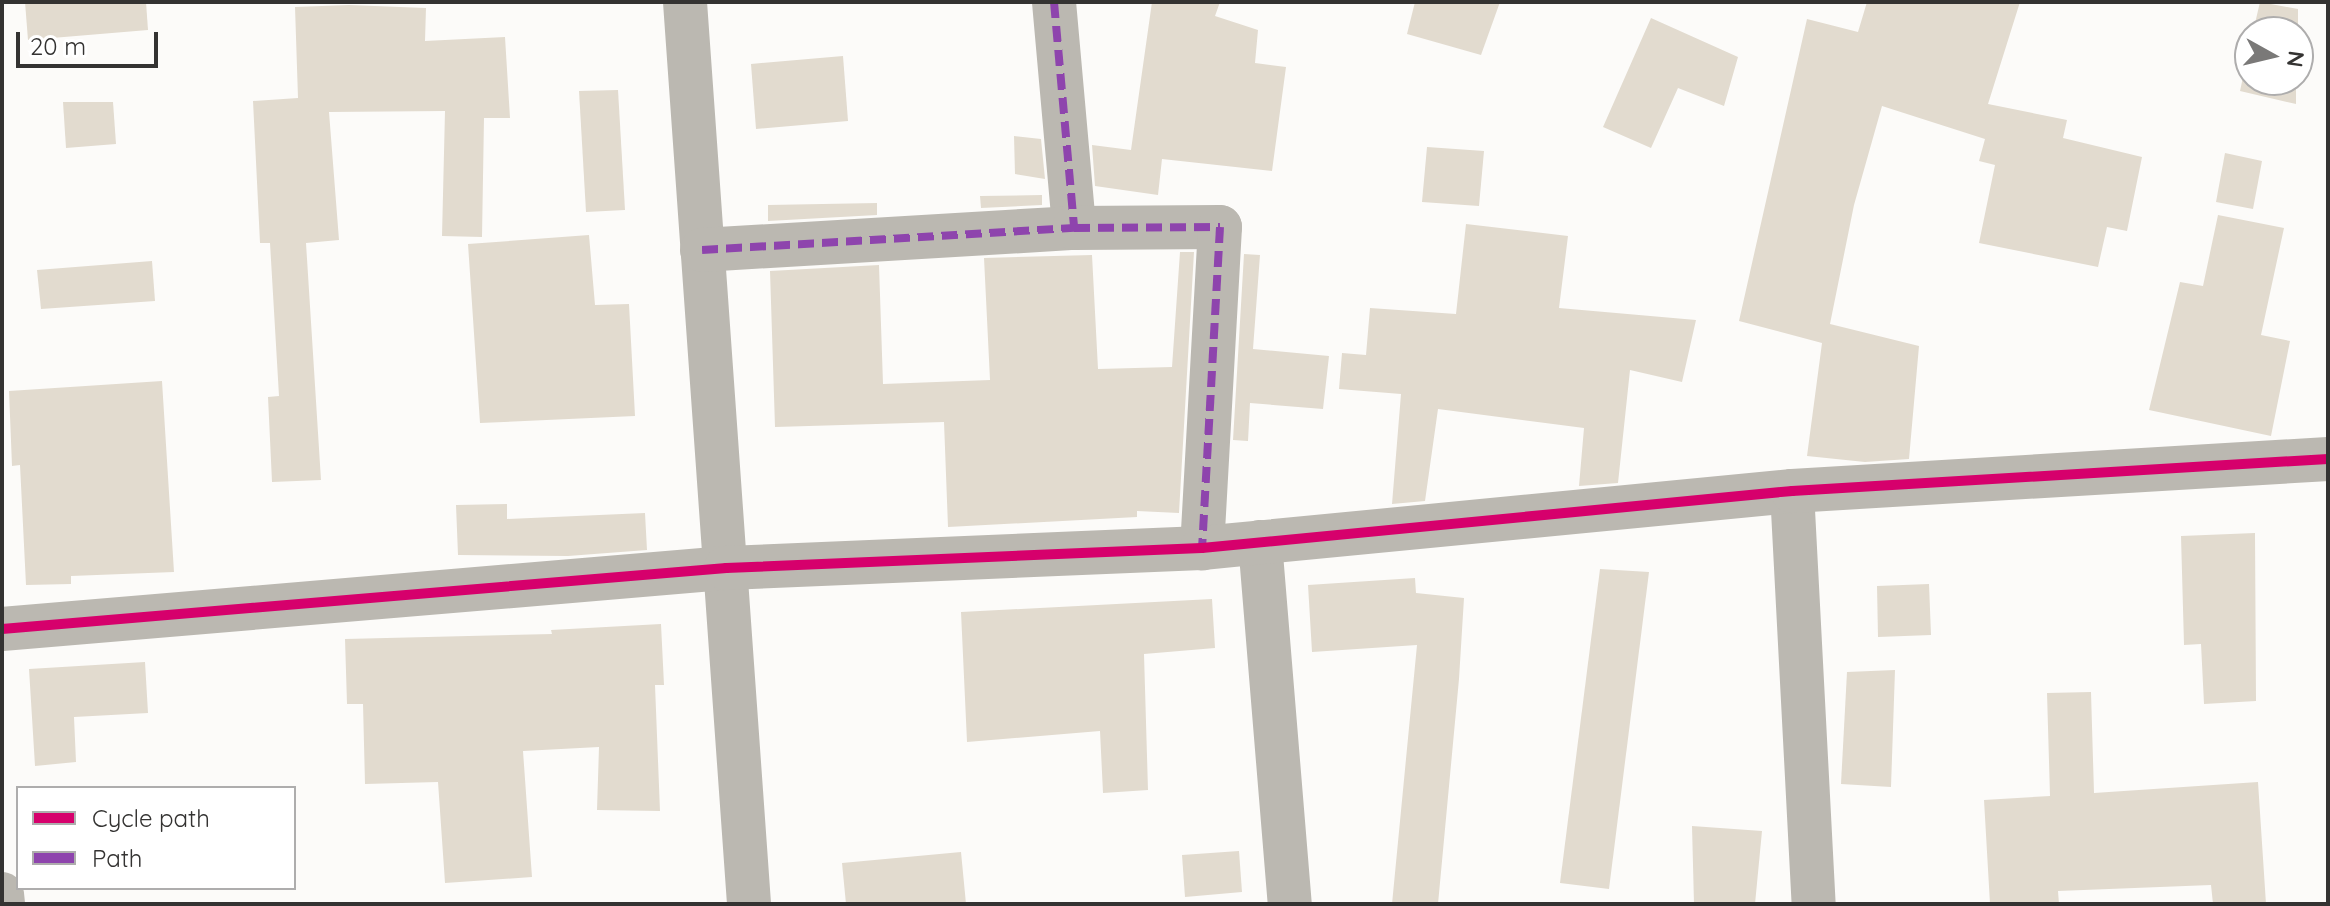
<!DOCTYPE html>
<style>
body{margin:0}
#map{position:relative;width:2330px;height:906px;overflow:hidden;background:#fcfbf9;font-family:Quicksand,sans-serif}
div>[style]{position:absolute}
.building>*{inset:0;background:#e2dbcf}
.minor>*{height:44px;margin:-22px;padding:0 22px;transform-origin:22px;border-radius:22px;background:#bbb8b1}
.quiet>*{height:8px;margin-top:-4px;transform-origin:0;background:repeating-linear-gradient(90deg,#8e44ad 0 16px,transparent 0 24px)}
.cycleway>*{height:10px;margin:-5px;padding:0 5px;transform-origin:5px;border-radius:5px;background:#d6006c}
span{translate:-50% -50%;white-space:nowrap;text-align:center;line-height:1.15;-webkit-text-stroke:6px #fff;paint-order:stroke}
.frame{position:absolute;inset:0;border:4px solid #343332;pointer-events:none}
.legend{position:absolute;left:16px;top:786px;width:280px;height:104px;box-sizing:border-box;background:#fff;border:2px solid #aeadad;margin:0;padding:10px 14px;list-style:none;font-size:24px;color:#343332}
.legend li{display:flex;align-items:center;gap:16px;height:40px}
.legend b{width:40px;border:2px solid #aeadad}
.north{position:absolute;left:2234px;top:16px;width:80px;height:80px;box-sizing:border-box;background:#fff;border:2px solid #aeadad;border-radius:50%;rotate:98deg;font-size:22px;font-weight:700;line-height:32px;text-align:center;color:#343332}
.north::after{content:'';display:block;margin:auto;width:28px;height:36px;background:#7a7978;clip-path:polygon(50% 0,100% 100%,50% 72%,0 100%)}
.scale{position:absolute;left:16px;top:32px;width:142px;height:36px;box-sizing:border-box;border:4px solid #343332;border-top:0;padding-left:10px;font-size:24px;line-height:28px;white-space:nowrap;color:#343332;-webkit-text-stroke:6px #fff;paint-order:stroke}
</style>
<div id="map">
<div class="building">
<div style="clip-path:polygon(25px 2px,146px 2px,148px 30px,28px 40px)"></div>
<div style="clip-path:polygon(1152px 2px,1220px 2px,1215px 16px,1258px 30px,1255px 63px,1286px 67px,1272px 171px,1162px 159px,1158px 195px,1095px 186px,1092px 145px,1131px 150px)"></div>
<div style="clip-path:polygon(1415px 2px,1500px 2px,1481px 55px,1407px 34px)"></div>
<div style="clip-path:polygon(1867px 2px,2020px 2px,1988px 104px,2067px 120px,2063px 138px,2142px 157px,2127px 231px,2107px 227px,2098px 267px,1979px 243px,1995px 165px,1979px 161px,1985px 139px,1882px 106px,1854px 205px,1830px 324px,1919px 346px,1909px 459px,1865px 462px,1807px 456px,1822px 343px,1739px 321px,1807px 19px,1858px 32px)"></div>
<div style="clip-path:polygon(2260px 2px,2298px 9px,2298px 32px,2253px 32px)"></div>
<div style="clip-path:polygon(349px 5px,426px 8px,425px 41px,505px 37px,510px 118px,484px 118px,482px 237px,442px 236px,445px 111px,329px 112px,339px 240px,306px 243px,321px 480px,272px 482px,268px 397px,279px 396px,270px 243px,260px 243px,253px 101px,298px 98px,295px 7px)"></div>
<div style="clip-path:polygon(1651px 18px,1738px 57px,1724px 106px,1678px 88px,1651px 148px,1603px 127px)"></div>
<div style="clip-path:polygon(2250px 45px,2250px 80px,2296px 80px,2296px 104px,2240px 91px)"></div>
<div style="clip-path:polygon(843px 56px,848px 121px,756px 129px,751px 64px)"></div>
<div style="clip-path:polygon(618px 90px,625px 210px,586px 212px,579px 91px)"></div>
<div style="clip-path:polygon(63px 102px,113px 102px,116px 144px,66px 148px)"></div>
<div style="clip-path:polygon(1014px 136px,1041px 139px,1045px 179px,1015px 174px)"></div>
<div style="clip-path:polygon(1427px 147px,1484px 151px,1479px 206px,1422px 202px)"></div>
<div style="clip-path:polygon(2225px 153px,2262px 161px,2253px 209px,2216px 202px)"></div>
<div style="clip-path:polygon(1042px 195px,1042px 205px,981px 208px,980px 196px)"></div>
<div style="clip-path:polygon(877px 203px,877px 215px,768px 221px,768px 205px)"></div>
<div style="clip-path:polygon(2218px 215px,2284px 228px,2261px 335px,2290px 341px,2271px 436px,2149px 410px,2180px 282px,2203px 286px)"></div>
<div style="clip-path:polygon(1466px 224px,1568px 236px,1559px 308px,1696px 320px,1682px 382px,1630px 370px,1618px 483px,1579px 486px,1584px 428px,1438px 409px,1425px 501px,1392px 504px,1401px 394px,1339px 389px,1342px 353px,1366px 355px,1370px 308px,1456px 314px)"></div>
<div style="clip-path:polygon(589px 235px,595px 305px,629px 304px,635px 416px,480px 423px,468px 244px)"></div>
<div style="clip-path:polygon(1180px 252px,1194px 252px,1179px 513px,1137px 511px,1137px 517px,948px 527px,944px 422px,775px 427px,770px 271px,879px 265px,883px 384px,990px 380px,984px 258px,1092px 255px,1098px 369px,1172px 367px)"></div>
<div style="clip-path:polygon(1244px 254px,1260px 255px,1253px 349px,1329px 356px,1323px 409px,1250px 403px,1248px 441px,1233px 440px)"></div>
<div style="clip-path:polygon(152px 261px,155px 301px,41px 309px,37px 270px)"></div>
<div style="clip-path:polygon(162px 381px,174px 572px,71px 576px,71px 584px,26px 585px,20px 465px,12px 466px,9px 391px)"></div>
<div style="clip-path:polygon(507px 504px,507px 519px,645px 513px,647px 550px,568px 556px,458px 555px,456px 505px)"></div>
<div style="clip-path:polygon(2255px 533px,2256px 701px,2204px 704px,2201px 644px,2184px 645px,2181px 536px)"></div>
<div style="clip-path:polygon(1600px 569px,1649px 572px,1609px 889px,1560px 883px)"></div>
<div style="clip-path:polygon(1415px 578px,1416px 593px,1464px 598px,1459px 679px,1438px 904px,1392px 904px,1417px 645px,1312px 652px,1308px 585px)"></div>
<div style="clip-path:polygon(1929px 584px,1931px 635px,1878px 637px,1877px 586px)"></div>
<div style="clip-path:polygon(1212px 599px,1215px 648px,1144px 654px,1148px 790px,1103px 793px,1100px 731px,967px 742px,961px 612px)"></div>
<div style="clip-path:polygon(661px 624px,664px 685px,655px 685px,660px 811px,597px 810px,599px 747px,523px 751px,532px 877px,445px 883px,438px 782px,365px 784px,363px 704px,347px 704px,345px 639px,552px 634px,551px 630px)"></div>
<div style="clip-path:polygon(145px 662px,148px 713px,74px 717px,76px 762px,35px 766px,29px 669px)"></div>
<div style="clip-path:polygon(1895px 670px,1891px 787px,1841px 784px,1847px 672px)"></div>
<div style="clip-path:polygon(2091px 692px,2094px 793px,2258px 782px,2266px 904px,2213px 904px,2211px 885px,2058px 891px,2059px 904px,1990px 904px,1984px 800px,2050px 796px,2047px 693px)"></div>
<div style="clip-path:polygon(1692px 826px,1762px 831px,1755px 904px,1694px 904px)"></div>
<div style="clip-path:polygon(1239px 851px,1242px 892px,1185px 897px,1182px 855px)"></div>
<div style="clip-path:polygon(961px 852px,966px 904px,846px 904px,842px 863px)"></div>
</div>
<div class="minor">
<div style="left:685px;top:2px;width:904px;rotate:85.94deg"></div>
<div style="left:1054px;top:2px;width:227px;rotate:84.9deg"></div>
<div style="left:702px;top:250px;width:373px;rotate:-3.4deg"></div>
<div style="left:1074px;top:228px;width:146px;rotate:-0.4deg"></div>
<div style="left:1220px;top:227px;width:322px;rotate:93.2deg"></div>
<div style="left:1792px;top:491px;width:414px;rotate:87deg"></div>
<div style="left:1260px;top:542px;width:363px;rotate:85.3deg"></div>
<div style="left:2px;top:629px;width:727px;rotate:-4.82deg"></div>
<div style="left:726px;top:568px;width:476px;rotate:-2.4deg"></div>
<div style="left:1202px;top:548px;width:593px;rotate:-5.52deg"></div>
<div style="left:1792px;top:491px;width:537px;rotate:-3.42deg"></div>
<div style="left:2px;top:894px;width:10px;rotate:84deg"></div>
</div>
<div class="quiet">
<div style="left:1054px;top:2px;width:227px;rotate:84.9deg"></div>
<div style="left:702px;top:250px;width:373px;rotate:-3.4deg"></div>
<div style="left:1074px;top:228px;width:146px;rotate:-0.4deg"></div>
<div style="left:1220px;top:227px;width:322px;rotate:93.2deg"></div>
</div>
<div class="cycleway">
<div style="left:2px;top:629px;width:727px;rotate:-4.82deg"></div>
<div style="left:726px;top:568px;width:476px;rotate:-2.4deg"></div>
<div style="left:1202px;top:548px;width:593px;rotate:-5.52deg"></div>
<div style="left:1792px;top:491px;width:537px;rotate:-3.42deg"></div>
</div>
<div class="frame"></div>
<ul class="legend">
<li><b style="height:10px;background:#d6006c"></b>Cycle path</li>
<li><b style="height:10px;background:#8e44ad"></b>Path</li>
</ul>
<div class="north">N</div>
<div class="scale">20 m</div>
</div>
